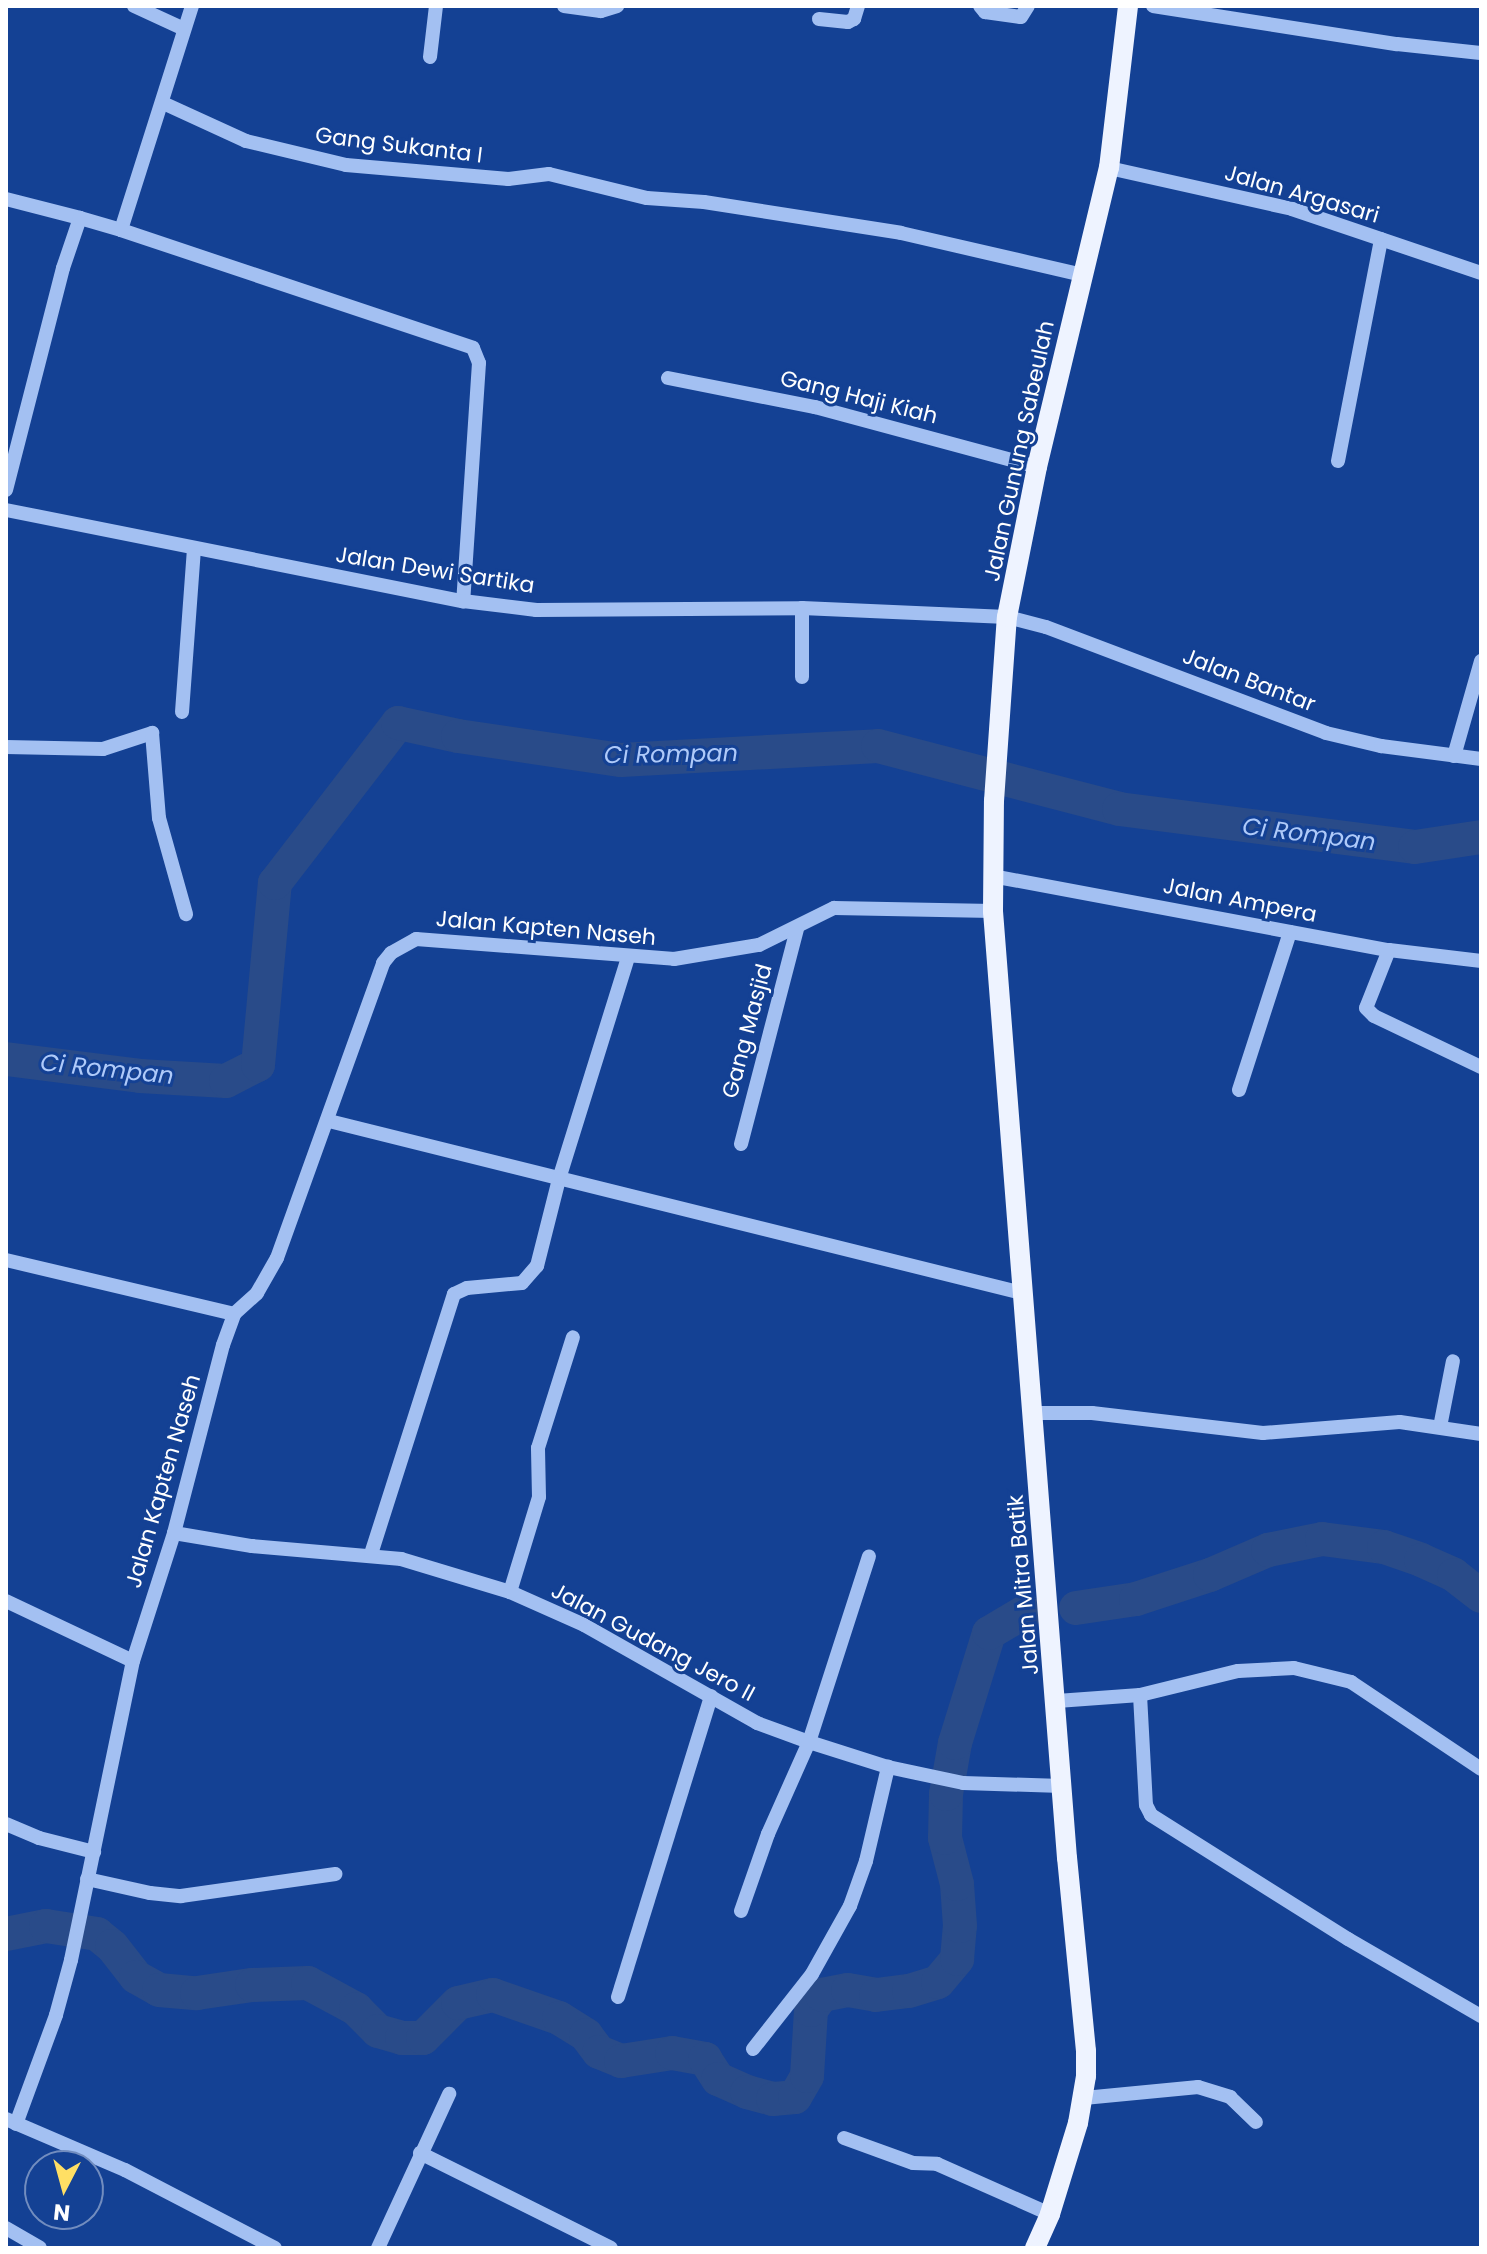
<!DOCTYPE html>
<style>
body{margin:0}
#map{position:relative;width:1487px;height:2254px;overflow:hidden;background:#144194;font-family:Poppins,sans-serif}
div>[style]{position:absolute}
.river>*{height:34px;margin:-17px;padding:0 17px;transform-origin:17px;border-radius:17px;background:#294b89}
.minor>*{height:14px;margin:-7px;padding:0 7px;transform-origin:7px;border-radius:7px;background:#a3c0f2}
.major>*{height:20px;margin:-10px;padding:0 10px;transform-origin:10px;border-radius:10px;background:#eef3ff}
span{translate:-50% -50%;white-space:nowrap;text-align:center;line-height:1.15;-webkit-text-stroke:6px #144194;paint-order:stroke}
.street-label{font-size:22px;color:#fff}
.water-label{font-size:24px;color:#afcaf9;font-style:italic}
.frame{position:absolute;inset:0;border:8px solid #fff;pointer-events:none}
.north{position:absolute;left:24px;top:2150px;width:80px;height:80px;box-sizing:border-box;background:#144194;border:2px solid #728dbf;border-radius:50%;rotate:186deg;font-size:22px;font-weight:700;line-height:32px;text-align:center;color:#fff}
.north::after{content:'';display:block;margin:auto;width:28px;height:36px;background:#ffdf64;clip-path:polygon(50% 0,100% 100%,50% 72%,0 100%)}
</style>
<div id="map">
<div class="river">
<div style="left:6px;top:1059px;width:135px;rotate:7.2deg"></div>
<div style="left:140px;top:1076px;width:86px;rotate:3.3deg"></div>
<div style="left:226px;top:1081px;width:36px;rotate:-27deg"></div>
<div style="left:258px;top:1065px;width:183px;rotate:-84.7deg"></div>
<div style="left:275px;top:883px;width:202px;rotate:-52.4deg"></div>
<div style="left:398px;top:723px;width:61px;rotate:12.2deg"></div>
<div style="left:458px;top:736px;width:165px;rotate:8.4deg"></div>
<div style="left:621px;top:760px;width:257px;rotate:-3.1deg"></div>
<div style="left:878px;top:746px;width:249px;rotate:14.6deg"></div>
<div style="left:1119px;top:809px;width:298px;rotate:7.3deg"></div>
<div style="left:1415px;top:847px;width:67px;rotate:-8.6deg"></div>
<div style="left:1076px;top:1608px;width:61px;rotate:-8.5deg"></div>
<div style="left:1136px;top:1599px;width:78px;rotate:-18deg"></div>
<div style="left:1210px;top:1575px;width:63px;rotate:-23.3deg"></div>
<div style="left:1268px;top:1550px;width:55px;rotate:-11.5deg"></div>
<div style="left:1322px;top:1539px;width:63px;rotate:7.4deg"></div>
<div style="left:1384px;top:1547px;width:39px;rotate:19deg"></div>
<div style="left:1421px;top:1560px;width:36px;rotate:24deg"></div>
<div style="left:1454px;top:1575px;width:34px;rotate:38deg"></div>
<div style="left:6px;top:1934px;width:41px;rotate:-11.3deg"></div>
<div style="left:46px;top:1926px;width:52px;rotate:8.9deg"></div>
<div style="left:97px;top:1934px;width:19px;rotate:39deg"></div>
<div style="left:112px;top:1946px;width:39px;rotate:52deg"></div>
<div style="left:136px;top:1977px;width:26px;rotate:29deg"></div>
<div style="left:159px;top:1990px;width:38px;rotate:5deg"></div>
<div style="left:197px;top:1993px;width:56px;rotate:-8.3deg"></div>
<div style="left:252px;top:1985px;width:56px;rotate:-2deg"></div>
<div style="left:308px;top:1983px;width:55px;rotate:28.4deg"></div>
<div style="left:356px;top:2009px;width:31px;rotate:45deg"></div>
<div style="left:378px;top:2031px;width:25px;rotate:16deg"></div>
<div style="left:402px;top:2038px;width:21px"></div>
<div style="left:423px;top:2038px;width:49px;rotate:-45deg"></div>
<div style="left:458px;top:2003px;width:36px;rotate:-13deg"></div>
<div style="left:493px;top:1995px;width:70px;rotate:19.2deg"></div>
<div style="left:559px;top:2018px;width:32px;rotate:32deg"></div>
<div style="left:586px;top:2035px;width:21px;rotate:53deg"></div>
<div style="left:599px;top:2052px;width:24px;rotate:22deg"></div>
<div style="left:621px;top:2061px;width:52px;rotate:-8.9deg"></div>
<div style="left:672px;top:2053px;width:34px;rotate:10deg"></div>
<div style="left:705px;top:2059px;width:24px;rotate:57deg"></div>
<div style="left:718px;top:2079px;width:32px;rotate:24deg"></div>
<div style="left:747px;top:2092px;width:27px;rotate:15deg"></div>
<div style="left:773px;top:2099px;width:22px;rotate:-5deg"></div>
<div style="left:795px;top:2097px;width:24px;rotate:-60deg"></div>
<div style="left:807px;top:2076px;width:66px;rotate:-86.5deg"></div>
<div style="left:811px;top:2010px;width:19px;rotate:-54deg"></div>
<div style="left:822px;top:1995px;width:26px;rotate:-11deg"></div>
<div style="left:848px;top:1990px;width:28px;rotate:10deg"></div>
<div style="left:876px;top:1995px;width:33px;rotate:-7deg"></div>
<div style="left:909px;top:1991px;width:30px;rotate:-17deg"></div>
<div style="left:938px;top:1982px;width:30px;rotate:-50deg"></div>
<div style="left:957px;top:1959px;width:33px;rotate:-85deg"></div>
<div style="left:960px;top:1926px;width:42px;rotate:-94.1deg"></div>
<div style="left:957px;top:1884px;width:48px;rotate:-104.6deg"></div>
<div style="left:945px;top:1838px;width:44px;rotate:-88.7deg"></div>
<div style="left:946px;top:1794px;width:52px;rotate:-80deg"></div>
<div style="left:955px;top:1743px;width:115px;rotate:-72.8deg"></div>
<div style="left:989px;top:1633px;width:43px;rotate:-30.7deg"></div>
</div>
<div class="minor">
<div style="left:134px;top:6px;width:53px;rotate:24.6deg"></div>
<div style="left:192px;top:6px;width:235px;rotate:107.6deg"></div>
<div style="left:121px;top:230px;width:371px;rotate:18.5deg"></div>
<div style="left:473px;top:348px;width:16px;rotate:68deg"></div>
<div style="left:479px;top:363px;width:239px;rotate:93.8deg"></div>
<div style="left:564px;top:6px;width:37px;rotate:8deg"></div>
<div style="left:601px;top:11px;width:17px;rotate:-17deg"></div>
<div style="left:980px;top:6px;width:8px;rotate:50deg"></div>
<div style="left:985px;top:12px;width:36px;rotate:8deg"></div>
<div style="left:1021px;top:17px;width:13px;rotate:-58deg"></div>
<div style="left:1153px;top:6px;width:247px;rotate:8.9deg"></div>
<div style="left:1397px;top:44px;width:84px;rotate:6.1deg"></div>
<div style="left:819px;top:19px;width:29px;rotate:6deg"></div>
<div style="left:848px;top:22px;width:7px;rotate:-27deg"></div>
<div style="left:854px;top:19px;width:14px;rotate:-73deg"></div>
<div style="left:430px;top:57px;width:51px;rotate:-83.3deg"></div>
<div style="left:163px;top:103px;width:91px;rotate:24.6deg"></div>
<div style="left:246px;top:141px;width:103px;rotate:13.5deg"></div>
<div style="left:346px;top:165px;width:163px;rotate:4.9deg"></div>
<div style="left:508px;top:179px;width:41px;rotate:-7deg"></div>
<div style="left:549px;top:174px;width:101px;rotate:13.8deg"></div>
<div style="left:647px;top:198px;width:57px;rotate:4deg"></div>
<div style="left:704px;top:202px;width:199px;rotate:8.9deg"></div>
<div style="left:901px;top:233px;width:187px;rotate:13deg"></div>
<div style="left:1109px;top:168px;width:188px;rotate:12.6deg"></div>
<div style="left:1292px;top:209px;width:200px;rotate:18.7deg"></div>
<div style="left:6px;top:199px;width:76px;rotate:14.4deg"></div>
<div style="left:668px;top:378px;width:150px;rotate:11.2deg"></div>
<div style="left:815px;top:407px;width:230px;rotate:15.1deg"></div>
<div style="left:1338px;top:461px;width:226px;rotate:-79deg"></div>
<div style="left:6px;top:490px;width:229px;rotate:-75.6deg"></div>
<div style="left:63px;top:268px;width:53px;rotate:-71.2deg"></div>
<div style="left:80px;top:218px;width:43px;rotate:16.3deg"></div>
<div style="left:6px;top:510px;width:466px;rotate:11.3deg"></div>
<div style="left:463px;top:601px;width:74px;rotate:7deg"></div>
<div style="left:536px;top:610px;width:266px;rotate:-0.4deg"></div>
<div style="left:802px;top:608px;width:205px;rotate:2.5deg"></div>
<div style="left:1007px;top:617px;width:40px;rotate:14.4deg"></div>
<div style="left:1046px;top:627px;width:299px;rotate:20.7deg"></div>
<div style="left:1326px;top:733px;width:57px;rotate:13.3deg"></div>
<div style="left:1381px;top:746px;width:101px;rotate:7.4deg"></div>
<div style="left:802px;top:608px;width:69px;rotate:90deg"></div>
<div style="left:182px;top:712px;width:163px;rotate:-85.8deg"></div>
<div style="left:6px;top:747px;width:97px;rotate:1.2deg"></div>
<div style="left:103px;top:749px;width:52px;rotate:-18.1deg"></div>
<div style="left:152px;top:733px;width:85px;rotate:85.3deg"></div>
<div style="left:159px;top:818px;width:100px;rotate:74.3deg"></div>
<div style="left:1454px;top:756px;width:99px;rotate:-74.1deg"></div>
<div style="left:992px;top:876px;width:404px;rotate:10.6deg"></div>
<div style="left:1389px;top:950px;width:93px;rotate:6.8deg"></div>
<div style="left:1389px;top:950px;width:62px;rotate:111.6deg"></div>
<div style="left:1366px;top:1008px;width:11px;rotate:45deg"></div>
<div style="left:1374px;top:1016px;width:119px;rotate:25.5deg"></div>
<div style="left:1239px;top:1090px;width:166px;rotate:-72.1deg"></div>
<div style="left:329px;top:1121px;width:714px;rotate:13.94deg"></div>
<div style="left:741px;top:1144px;width:222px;rotate:-75.4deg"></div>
<div style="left:6px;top:1260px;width:234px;rotate:13.3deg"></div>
<div style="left:1032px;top:1413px;width:60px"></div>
<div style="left:1092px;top:1413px;width:172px;rotate:6.7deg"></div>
<div style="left:1263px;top:1433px;width:137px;rotate:-4.6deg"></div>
<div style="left:1400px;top:1422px;width:82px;rotate:8.4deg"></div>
<div style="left:1440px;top:1427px;width:67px;rotate:-78.9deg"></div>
<div style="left:174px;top:1533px;width:79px;rotate:9.5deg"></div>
<div style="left:252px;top:1546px;width:150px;rotate:5deg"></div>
<div style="left:401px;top:1559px;width:114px;rotate:16.8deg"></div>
<div style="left:510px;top:1592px;width:81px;rotate:24deg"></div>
<div style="left:584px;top:1625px;width:199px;rotate:29.5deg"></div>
<div style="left:757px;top:1723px;width:55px;rotate:20.1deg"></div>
<div style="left:809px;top:1742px;width:83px;rotate:17.6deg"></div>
<div style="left:888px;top:1767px;width:77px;rotate:12deg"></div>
<div style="left:963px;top:1783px;width:99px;rotate:1.7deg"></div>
<div style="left:371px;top:1554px;width:273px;rotate:-72.3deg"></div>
<div style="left:454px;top:1294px;width:14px;rotate:-25deg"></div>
<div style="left:467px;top:1288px;width:55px;rotate:-5.2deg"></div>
<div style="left:522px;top:1283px;width:23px;rotate:-49deg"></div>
<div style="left:537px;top:1266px;width:90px;rotate:-75.8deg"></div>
<div style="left:559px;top:1179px;width:232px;rotate:-72.7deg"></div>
<div style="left:510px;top:1592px;width:99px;rotate:-73deg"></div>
<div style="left:539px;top:1497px;width:49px;rotate:-91.2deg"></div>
<div style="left:538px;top:1448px;width:116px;rotate:-72.5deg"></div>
<div style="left:6px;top:1601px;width:140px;rotate:25.3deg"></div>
<div style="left:1140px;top:1695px;width:110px;rotate:86.9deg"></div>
<div style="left:1146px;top:1805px;width:11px;rotate:63deg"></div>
<div style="left:1151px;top:1815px;width:233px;rotate:32.2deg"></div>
<div style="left:1348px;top:1939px;width:154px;rotate:30.1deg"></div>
<div style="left:1057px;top:1701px;width:83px;rotate:-4.1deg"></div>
<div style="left:1140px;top:1695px;width:101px;rotate:-13.8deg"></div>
<div style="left:1238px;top:1671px;width:56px;rotate:-3.1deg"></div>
<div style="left:1294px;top:1668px;width:59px;rotate:13.8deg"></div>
<div style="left:1351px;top:1682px;width:156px;rotate:33.8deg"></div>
<div style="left:6px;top:1824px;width:36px;rotate:23deg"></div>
<div style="left:39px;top:1838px;width:57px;rotate:14.3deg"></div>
<div style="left:87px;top:1879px;width:65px;rotate:12.5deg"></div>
<div style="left:150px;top:1893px;width:31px;rotate:6deg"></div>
<div style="left:181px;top:1896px;width:156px;rotate:-8.1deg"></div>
<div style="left:741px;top:1911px;width:82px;rotate:-70.7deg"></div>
<div style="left:768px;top:1834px;width:101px;rotate:-66deg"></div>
<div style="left:809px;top:1742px;width:195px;rotate:-72.1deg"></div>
<div style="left:618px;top:1997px;width:315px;rotate:-72.8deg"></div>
<div style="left:753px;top:2049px;width:95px;rotate:-51.8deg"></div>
<div style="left:812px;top:1974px;width:78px;rotate:-60.8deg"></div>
<div style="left:850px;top:1906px;width:48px;rotate:-70.4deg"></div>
<div style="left:866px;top:1861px;width:97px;rotate:-76.8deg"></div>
<div style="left:1084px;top:2098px;width:115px;rotate:-5.5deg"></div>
<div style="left:1198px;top:2087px;width:34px;rotate:17deg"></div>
<div style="left:1230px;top:2097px;width:36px;rotate:44deg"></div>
<div style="left:6px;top:2119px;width:129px;rotate:23.2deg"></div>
<div style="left:125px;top:2170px;width:169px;rotate:27.5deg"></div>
<div style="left:16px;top:2124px;width:116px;rotate:-69.8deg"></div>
<div style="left:56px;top:2015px;width:57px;rotate:-74.7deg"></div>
<div style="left:71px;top:1960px;width:305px;rotate:-78.3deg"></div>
<div style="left:133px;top:1661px;width:134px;rotate:-72.2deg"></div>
<div style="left:174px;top:1533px;width:194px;rotate:-75.4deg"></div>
<div style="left:223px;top:1345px;width:33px;rotate:-70deg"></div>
<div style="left:234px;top:1314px;width:31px;rotate:-42deg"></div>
<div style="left:257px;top:1293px;width:40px;rotate:-60.3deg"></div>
<div style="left:277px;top:1258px;width:313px;rotate:-70.2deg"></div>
<div style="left:383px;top:963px;width:13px;rotate:-51deg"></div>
<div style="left:391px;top:953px;width:29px;rotate:-29deg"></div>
<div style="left:416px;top:939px;width:259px;rotate:4.4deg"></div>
<div style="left:674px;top:959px;width:86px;rotate:-9.4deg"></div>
<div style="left:759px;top:945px;width:84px;rotate:-26.3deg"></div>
<div style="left:834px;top:908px;width:159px;rotate:1.1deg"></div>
<div style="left:844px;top:2138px;width:73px;rotate:19.9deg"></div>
<div style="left:913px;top:2163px;width:24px;rotate:2deg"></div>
<div style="left:937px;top:2164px;width:124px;rotate:23.9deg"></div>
<div style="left:420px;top:2153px;width:213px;rotate:26.4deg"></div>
<div style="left:6px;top:2228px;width:39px;rotate:30deg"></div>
<div style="left:378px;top:2248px;width:170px;rotate:-65.2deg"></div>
</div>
<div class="major">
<div style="left:1035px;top:2248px;width:37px;rotate:-66deg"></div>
<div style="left:1050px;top:2214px;width:95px;rotate:-72.9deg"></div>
<div style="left:1078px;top:2123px;width:48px;rotate:-80.3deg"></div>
<div style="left:1086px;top:2076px;width:25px;rotate:-90deg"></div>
<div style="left:1086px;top:2051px;width:194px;rotate:-95.6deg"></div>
<div style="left:1067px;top:1858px;width:950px;rotate:-94.47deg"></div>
<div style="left:993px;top:911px;width:110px;rotate:-89.5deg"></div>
<div style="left:994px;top:801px;width:184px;rotate:-86deg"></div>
<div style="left:1007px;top:617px;width:153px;rotate:-78.7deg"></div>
<div style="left:1037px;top:467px;width:308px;rotate:-76.5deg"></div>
<div style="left:1109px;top:168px;width:163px;rotate:-83.3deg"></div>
</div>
<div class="street-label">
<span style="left:399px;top:145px;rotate:7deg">Gang Sukanta I</span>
<span style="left:1302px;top:194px;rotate:16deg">Jalan Argasari</span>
<span style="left:859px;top:397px;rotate:14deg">Gang Haji Kiah</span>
<span style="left:1019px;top:451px;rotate:-78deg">Jalan Gunung Sabeulah</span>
<span style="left:435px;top:570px;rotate:9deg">Jalan Dewi Sartika</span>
<span style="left:1249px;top:680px;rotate:21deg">Jalan Bantar</span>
<span style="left:1240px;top:900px;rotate:11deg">Jalan Ampera</span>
<span style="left:546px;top:928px;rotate:5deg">Jalan Kapten Naseh</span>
<span style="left:747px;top:1031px;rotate:-75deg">Gang Masjid</span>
<span style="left:163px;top:1481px;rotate:-74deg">Jalan Kapten Naseh</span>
<span style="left:1023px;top:1585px;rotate:-95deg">Jalan Mitra Batik</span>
<span style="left:653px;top:1642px;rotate:28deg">Jalan Gudang Jero II</span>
</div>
<div class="water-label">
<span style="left:671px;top:754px;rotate:-1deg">Ci Rompan</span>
<span style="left:1309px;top:834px;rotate:7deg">Ci Rompan</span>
<span style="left:107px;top:1069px;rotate:6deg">Ci Rompan</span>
</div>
<div class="frame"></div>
<div class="north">N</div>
</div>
